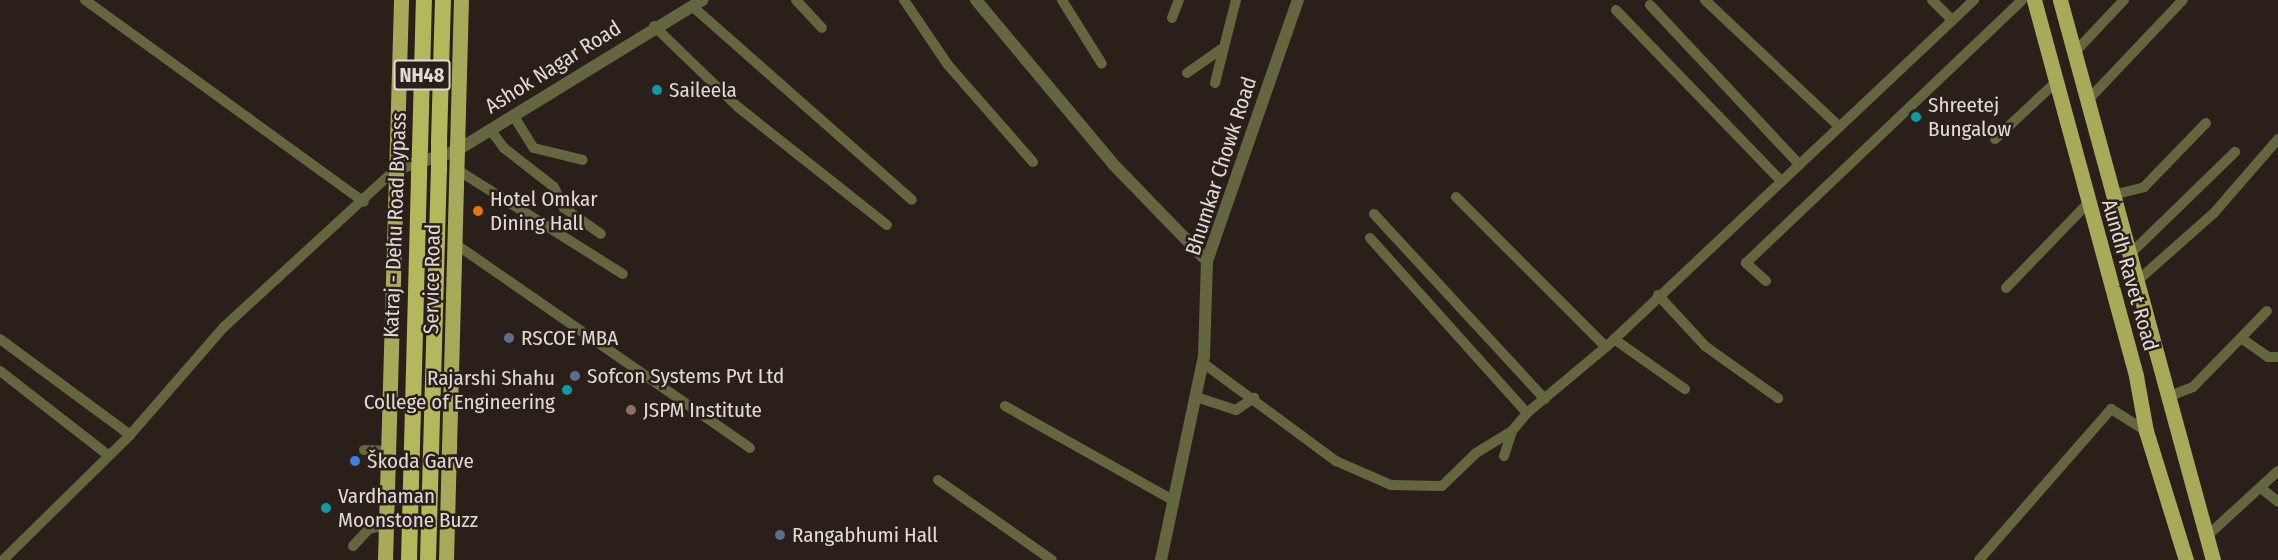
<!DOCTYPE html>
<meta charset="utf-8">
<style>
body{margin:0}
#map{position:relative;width:2278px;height:560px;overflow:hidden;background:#2a2019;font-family:"Fira Sans Condensed",sans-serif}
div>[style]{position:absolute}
.minor>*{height:10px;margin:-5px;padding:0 5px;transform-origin:5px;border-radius:5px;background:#646640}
.tertiary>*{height:12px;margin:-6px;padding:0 6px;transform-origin:6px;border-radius:6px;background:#646640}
.primary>*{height:15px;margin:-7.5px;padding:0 7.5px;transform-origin:7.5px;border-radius:7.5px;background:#a7aa59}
.trunk>*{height:16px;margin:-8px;padding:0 8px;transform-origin:8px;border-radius:8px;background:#b4b85d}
.trunk-bridge>*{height:16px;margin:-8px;padding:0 8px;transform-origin:8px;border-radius:8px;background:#b4b85d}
.dots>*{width:16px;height:16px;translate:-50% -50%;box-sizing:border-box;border:3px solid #2a2019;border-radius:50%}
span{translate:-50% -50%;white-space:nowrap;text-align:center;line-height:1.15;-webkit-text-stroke:5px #2a2019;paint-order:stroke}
.shield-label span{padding:2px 4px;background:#2a2019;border:2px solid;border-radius:4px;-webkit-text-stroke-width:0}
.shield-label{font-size:20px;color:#e1d9d5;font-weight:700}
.street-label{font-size:21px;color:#e1d9d5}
.poi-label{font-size:21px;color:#e1d9d5}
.left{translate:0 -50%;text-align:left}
.right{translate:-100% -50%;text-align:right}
</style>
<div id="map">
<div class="minor">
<div style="left:85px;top:0;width:344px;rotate:35.9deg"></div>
<div style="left:796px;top:0;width:38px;rotate:47deg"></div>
<div style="left:904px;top:0;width:78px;rotate:55.9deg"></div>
<div style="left:948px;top:65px;width:129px;rotate:48.8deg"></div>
<div style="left:1062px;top:0;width:75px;rotate:58deg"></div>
<div style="left:1705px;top:0;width:185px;rotate:43.3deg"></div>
<div style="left:1932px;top:0;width:28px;rotate:45deg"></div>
<div style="left:1650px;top:5px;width:218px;rotate:46.9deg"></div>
<div style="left:692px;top:6px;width:293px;rotate:41.4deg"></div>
<div style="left:1616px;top:10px;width:236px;rotate:46deg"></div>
<div style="left:1172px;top:18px;width:19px;rotate:-69deg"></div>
<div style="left:654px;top:26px;width:117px;rotate:44deg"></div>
<div style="left:738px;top:107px;width:190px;rotate:38.4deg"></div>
<div style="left:2074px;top:53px;width:73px;rotate:-46.7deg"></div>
<div style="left:1187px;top:73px;width:40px;rotate:-34.9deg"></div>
<div style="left:1215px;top:83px;width:86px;rotate:-75.8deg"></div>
<div style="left:2087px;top:101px;width:139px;rotate:-46.5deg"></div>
<div style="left:513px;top:115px;width:39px;rotate:58deg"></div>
<div style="left:534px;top:148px;width:50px;rotate:13.8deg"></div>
<div style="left:490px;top:129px;width:24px;rotate:54deg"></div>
<div style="left:504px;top:148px;width:63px;rotate:38deg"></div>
<div style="left:554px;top:187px;width:23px;rotate:65deg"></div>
<div style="left:564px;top:208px;width:45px;rotate:35.1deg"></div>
<div style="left:1995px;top:139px;width:83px;rotate:-43.1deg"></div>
<div style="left:456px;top:169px;width:197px;rotate:32.2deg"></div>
<div style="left:2113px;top:195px;width:32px;rotate:-14deg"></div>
<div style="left:2144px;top:187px;width:89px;rotate:-45.9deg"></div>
<div style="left:1456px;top:197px;width:212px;rotate:45deg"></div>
<div style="left:1374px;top:214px;width:252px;rotate:47.3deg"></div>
<div style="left:1370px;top:238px;width:235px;rotate:48.1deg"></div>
<div style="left:454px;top:243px;width:360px;rotate:34.7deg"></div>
<div style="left:2129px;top:255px;width:148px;rotate:-44.2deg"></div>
<div style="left:1766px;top:281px;width:27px;rotate:-138deg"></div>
<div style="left:1746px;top:263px;width:381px;rotate:-43.6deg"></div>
<div style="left:2136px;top:282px;width:104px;rotate:-41.5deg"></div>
<div style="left:2214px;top:213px;width:98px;rotate:-49.1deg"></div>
<div style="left:2006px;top:288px;width:118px;rotate:-46deg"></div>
<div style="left:1658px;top:295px;width:69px;rotate:47.3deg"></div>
<div style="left:1705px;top:346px;width:90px;rotate:35.5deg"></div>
<div style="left:2241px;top:338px;width:33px;rotate:35deg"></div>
<div style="left:2268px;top:357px;width:10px"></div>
<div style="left:0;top:339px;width:162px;rotate:36.4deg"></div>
<div style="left:1614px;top:339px;width:87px;rotate:35.2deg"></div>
<div style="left:1203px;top:363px;width:165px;rotate:36.4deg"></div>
<div style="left:1336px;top:461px;width:60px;rotate:23.6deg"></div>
<div style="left:1391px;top:485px;width:51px;rotate:1.1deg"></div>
<div style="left:1442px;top:486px;width:47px;rotate:-44.1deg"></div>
<div style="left:1476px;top:453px;width:42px;rotate:-31.4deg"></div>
<div style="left:0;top:371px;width:138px;rotate:37.9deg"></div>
<div style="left:1196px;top:397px;width:42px;rotate:18deg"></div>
<div style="left:1236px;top:410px;width:22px;rotate:-34deg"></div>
<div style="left:2167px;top:397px;width:28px;rotate:-21deg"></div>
<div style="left:2193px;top:387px;width:106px;rotate:-45.8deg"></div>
<div style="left:1005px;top:406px;width:190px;rotate:29.3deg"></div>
<div style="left:364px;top:450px;width:24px;rotate:2deg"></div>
<div style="left:1504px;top:456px;width:26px;rotate:-72deg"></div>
<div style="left:1512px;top:431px;width:23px;rotate:-50deg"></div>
<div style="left:1527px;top:413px;width:103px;rotate:-39.9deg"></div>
<div style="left:1606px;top:347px;width:506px;rotate:-43.32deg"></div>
<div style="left:938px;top:480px;width:139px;rotate:35.1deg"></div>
<div style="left:2261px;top:488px;width:22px;rotate:39deg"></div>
<div style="left:2207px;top:536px;width:96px;rotate:-42.5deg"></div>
<div style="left:353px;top:546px;width:23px;rotate:-47deg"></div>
<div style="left:369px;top:529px;width:17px;rotate:-13deg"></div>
<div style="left:3px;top:560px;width:178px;rotate:-44.5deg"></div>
<div style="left:130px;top:435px;width:143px;rotate:-49deg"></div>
<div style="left:224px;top:327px;width:234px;rotate:-42.6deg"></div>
<div style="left:1979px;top:560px;width:201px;rotate:-48.8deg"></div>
<div style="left:2111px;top:409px;width:41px;rotate:32.2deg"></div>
</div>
<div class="tertiary">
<div style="left:976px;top:0;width:214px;rotate:50.1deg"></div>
<div style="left:1113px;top:164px;width:135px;rotate:45.9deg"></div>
<div style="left:396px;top:169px;width:63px;rotate:-16.7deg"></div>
<div style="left:456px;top:151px;width:289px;rotate:-31.5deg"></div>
<div style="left:1161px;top:560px;width:208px;rotate:-78.1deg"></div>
<div style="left:1204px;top:356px;width:95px;rotate:-88.2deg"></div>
<div style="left:1207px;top:261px;width:276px;rotate:-70.8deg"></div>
</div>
<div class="primary">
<div style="left:2034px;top:0;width:390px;rotate:74.8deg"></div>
<div style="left:2136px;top:376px;width:56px;rotate:79.7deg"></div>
<div style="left:2146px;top:431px;width:135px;rotate:72.8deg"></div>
<div style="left:2060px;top:0;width:581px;rotate:74.72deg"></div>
<div style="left:385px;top:560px;width:560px;rotate:-88.36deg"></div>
<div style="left:446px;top:560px;width:560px;rotate:-88.47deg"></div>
</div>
<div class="trunk">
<div style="left:439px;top:142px;width:142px;rotate:-88.4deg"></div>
<div style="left:420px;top:149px;width:149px;rotate:-88.5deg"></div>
<div style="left:409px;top:560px;width:386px;rotate:-88.5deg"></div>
<div style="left:428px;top:560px;width:392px;rotate:-88.4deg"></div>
</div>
<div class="trunk-bridge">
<div style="left:439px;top:168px;width:26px;rotate:-90deg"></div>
<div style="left:419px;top:174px;width:25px;rotate:-88deg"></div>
</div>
<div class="dots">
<div style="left:657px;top:90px;background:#0f9aa8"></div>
<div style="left:1916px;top:117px;background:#0f9aa8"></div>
<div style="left:478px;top:211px;background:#e8710a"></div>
<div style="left:509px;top:338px;background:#5c6f8a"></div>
<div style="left:575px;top:376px;background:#5c6f8a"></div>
<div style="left:567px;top:390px;background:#0f9aa8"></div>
<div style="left:631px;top:410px;background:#8d6e63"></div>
<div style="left:355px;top:461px;background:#3f7fe0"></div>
<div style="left:326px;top:508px;background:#0f9aa8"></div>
<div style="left:780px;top:535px;background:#5c6f8a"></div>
</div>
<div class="shield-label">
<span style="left:422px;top:75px">NH48</span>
</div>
<div class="street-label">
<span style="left:553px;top:67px;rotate:-32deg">Ashok Nagar Road</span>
<span style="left:1221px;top:166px;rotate:-72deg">Bhumkar Chowk Road</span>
<span style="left:395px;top:225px;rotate:-88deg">Katraj - Dehu Road Bypass</span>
<span style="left:2130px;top:275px;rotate:74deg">Aundh Ravet Road</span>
<span style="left:432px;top:279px;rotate:-89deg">Service Road</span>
</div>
<div class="poi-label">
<span class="left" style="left:669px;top:90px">Saileela</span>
<span class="left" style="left:1928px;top:117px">Shreetej<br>Bungalow</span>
<span class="left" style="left:490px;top:211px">Hotel Omkar<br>Dining Hall</span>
<span class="left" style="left:521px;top:338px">RSCOE MBA</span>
<span class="left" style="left:587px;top:376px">Sofcon Systems Pvt Ltd</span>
<span class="right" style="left:555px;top:390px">Rajarshi Shahu<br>College of Engineering</span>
<span class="left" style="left:643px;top:410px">JSPM Institute</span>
<span class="left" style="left:367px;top:461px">Škoda Garve</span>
<span class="left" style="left:338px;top:508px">Vardhaman<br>Moonstone Buzz</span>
<span class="left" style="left:792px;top:535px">Rangabhumi Hall</span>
</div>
</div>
